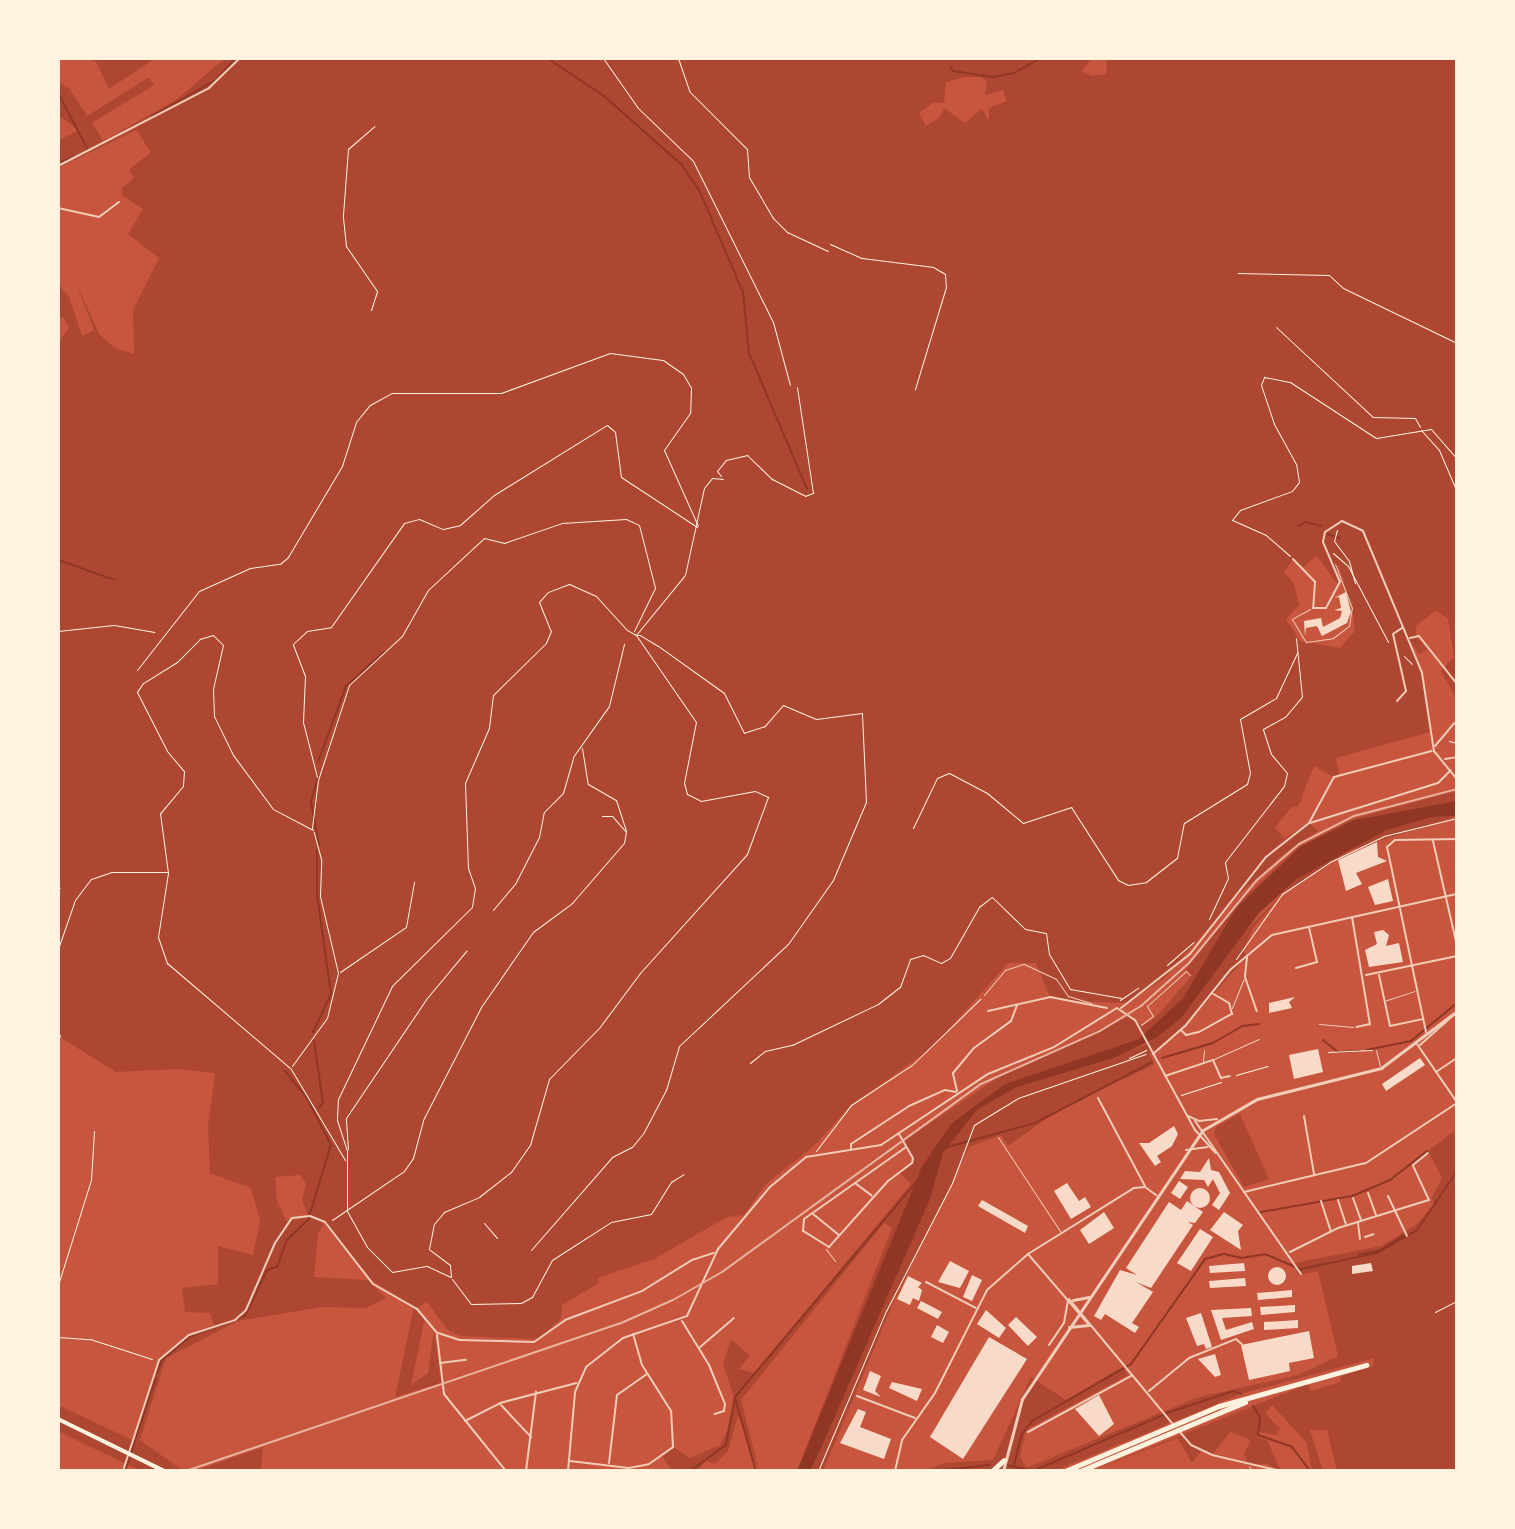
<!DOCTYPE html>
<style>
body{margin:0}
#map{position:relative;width:1515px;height:1529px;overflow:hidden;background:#c8553d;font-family:"Sofia Sans Condensed",sans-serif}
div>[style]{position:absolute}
.green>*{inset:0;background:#ae4732}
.water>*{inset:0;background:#8f3625}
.stream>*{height:2px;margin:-1px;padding:0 1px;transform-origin:1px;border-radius:1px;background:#8f3625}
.building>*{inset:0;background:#f7dbc8}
.round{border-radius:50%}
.path>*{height:1px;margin:-0.5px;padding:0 0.5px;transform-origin:0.5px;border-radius:0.5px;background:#fff3e0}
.service>*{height:1px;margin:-0.5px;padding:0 0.5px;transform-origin:0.5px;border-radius:0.5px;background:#f1ccb7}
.minor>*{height:2px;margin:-1px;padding:0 1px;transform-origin:1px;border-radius:1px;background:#f1ccb7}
.tertiary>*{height:3px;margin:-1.5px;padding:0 1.5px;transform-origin:1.5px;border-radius:1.5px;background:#f1ccb7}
.secondary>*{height:4px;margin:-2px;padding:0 2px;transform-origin:2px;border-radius:2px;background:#fff3e0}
.trunk>*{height:5px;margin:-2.5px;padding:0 2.5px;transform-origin:2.5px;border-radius:2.5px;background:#fff3e0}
.rail>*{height:2px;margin:-1px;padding:0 1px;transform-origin:1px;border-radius:1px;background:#e9b49f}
span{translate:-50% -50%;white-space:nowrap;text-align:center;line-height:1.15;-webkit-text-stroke:8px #fff3e0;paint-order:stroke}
.frame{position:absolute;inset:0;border:60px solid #fff3e0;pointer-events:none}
</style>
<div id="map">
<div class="green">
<div style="clip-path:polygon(87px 58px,156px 58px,109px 89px,96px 62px)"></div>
<div style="clip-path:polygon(evenodd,225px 58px,1092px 58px,1082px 71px,1092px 76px,1107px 74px,1106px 58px,1457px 58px,1457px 700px,1441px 671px,1454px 657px,1448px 619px,1436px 610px,1416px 626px,1416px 636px,1427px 650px,1419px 654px,1409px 639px,1422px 674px,1430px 732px,1336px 758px,1339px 774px,1334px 777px,1314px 766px,1298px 807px,1293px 806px,1275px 827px,1284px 839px,1309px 823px,1318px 831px,1284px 854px,1237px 896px,1162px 980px,1126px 1003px,1072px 1001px,1049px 995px,1036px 963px,1008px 963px,932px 1048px,851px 1105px,816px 1144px,766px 1184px,744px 1215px,727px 1217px,654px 1259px,597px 1278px,599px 1283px,562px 1305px,561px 1319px,538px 1339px,460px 1336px,447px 1329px,427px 1302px,417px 1309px,425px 1317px,411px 1385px,428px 1373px,434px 1330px,441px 1383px,395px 1397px,414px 1307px,370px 1279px,325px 1222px,318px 1234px,314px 1277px,368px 1280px,386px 1298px,366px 1308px,322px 1307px,238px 1321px,166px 1358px,140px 1440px,182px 1470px,143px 1471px,129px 1465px,123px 1471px,126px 1464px,58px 1431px,58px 1405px,134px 1441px,159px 1360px,189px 1335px,214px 1325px,210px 1313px,185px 1312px,182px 1288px,218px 1284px,218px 1246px,253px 1255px,260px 1221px,251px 1188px,210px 1173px,208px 1126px,215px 1073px,177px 1069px,116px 1072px,58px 1036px,58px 344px,69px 328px,63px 317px,58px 320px,58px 283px,69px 297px,82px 336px,94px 330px,75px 280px,99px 334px,115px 348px,134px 354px,133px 310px,159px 258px,128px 234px,143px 209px,122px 195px,122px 188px,134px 178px,129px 170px,151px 152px,136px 130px,58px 168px,58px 141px,78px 130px,58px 115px,58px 82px,69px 88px,87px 116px,149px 77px,154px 85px,92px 123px,103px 141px,176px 100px,225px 58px,965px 77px,981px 77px,987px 81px,985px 95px,1003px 90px,1007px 101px,989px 108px,989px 121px,982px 109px,965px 123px,944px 108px,939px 118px,926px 126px,919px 113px,934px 102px,944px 103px,946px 82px,965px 77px,225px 58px,1317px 556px,1338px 585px,1338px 564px,1352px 608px,1355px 631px,1340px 648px,1300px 641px,1286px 619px,1299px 605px,1294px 584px,1284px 572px,1293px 559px,1303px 567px,1317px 556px,225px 58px,300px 1175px,306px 1184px,302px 1200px,308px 1216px,287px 1222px,277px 1201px,275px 1177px,300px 1175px)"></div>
<div style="clip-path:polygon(1457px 791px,1457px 801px,1354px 820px,1300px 847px,1236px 908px,1183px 998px,1139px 1039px,1005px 1084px,952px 1123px,922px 1166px,797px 1471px,892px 1228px,884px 1223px,741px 1400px,759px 1471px,738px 1415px,728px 1451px,715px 1464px,706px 1461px,697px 1471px,672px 1471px,662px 1455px,673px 1447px,690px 1458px,720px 1445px,727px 1432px,734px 1397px,723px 1364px,731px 1339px,750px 1356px,739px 1369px,754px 1373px,911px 1184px,900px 1173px,914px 1163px,905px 1140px,1008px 1071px,1130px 1016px,1142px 1026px,1155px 1018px,1184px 985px,1191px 975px,1186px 969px,1237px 904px,1298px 847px,1352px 819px)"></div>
<div style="clip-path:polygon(1457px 816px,1351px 850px,1282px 894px,1253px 928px,1243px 951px,1247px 956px,1186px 1025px,1150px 1054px,1154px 1065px,1061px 1108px,1008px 1146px,1001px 1135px,969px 1147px,893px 1303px,823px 1471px,810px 1471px,931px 1194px,943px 1153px,977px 1110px,1017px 1087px,1145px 1045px,1180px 1018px,1225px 952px,1297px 879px,1387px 830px,1432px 817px)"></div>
<div style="clip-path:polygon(1240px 1114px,1269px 1179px,1244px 1187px,1214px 1134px,1216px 1127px)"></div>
<div style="clip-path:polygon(1457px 1129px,1457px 1471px,1337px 1471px,1327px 1430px,1310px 1430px,1323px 1471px,1312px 1471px,1307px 1443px,1272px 1405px,1265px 1413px,1280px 1429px,1277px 1435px,1259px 1432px,1257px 1437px,1267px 1440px,1281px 1471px,1265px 1463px,1249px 1466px,1244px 1454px,1251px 1440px,1230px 1432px,1212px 1455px,1202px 1450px,1192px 1463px,1178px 1438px,1091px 1471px,1308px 1384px,1311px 1391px,1340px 1382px,1341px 1376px,1373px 1366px,1374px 1358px,1241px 1394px,1054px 1471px,923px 1471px,944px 1463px,993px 1460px,1031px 1377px,1066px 1400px,1122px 1367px,1128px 1375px,1026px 1430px,1020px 1456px,1026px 1468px,1199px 1397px,1298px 1375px,1338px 1356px,1318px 1271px,1298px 1275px,1294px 1263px,1381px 1246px,1416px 1225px,1434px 1205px,1432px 1197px,1442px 1178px,1428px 1151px)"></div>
<div style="clip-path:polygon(263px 1447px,261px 1471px,195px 1471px)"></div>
</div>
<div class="water">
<div style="clip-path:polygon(1457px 801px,1457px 816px,1432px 817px,1387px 830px,1297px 879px,1259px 913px,1181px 1018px,1156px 1038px,1113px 1058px,1017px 1087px,977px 1110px,943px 1153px,930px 1199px,821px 1448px,810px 1471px,797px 1471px,922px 1166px,952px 1123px,1005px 1084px,1139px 1039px,1183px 998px,1236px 908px,1300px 847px,1354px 820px)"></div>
</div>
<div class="stream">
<div style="left:547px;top:58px;width:69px;rotate:33.7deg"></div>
<div style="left:604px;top:96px;width:104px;rotate:41.5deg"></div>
<div style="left:682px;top:165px;width:30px;rotate:56deg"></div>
<div style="left:699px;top:190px;width:111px;rotate:66.7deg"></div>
<div style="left:743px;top:292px;width:61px;rotate:84.4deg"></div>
<div style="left:749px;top:353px;width:148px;rotate:66.9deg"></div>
<div style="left:950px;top:66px;width:6px;rotate:59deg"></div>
<div style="left:953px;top:71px;width:40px;rotate:8.5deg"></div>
<div style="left:993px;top:77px;width:21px;rotate:-11deg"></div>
<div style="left:1014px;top:73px;width:31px;rotate:-29deg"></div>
<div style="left:58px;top:93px;width:64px;rotate:62.2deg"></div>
<div style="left:152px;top:116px;width:73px;rotate:-29.4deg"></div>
<div style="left:216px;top:80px;width:30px;rotate:-48deg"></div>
<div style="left:58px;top:163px;width:19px;rotate:-21deg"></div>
<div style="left:1298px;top:526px;width:9px;rotate:-27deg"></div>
<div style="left:1306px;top:522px;width:16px;rotate:15deg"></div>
<div style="left:1328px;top:534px;width:12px;rotate:20deg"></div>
<div style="left:58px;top:560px;width:60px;rotate:19.3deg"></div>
<div style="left:318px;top:762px;width:81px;rotate:-69.8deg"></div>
<div style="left:346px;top:686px;width:51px;rotate:-41.8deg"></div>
<div style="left:319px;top:775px;width:28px;rotate:107deg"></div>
<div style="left:311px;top:802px;width:44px;rotate:79.5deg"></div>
<div style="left:313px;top:1032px;width:42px;rotate:-64.7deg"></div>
<div style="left:331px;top:994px;width:100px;rotate:-98deg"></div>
<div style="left:317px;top:895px;width:45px;rotate:-90deg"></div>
<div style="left:1323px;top:1040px;width:19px;rotate:39deg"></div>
<div style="left:1338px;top:1052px;width:21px;rotate:-3deg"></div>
<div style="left:314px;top:1041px;width:63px;rotate:81.7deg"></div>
<div style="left:323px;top:1103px;width:6px;rotate:129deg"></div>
<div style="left:1366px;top:1050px;width:46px;rotate:-11.3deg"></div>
<div style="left:1411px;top:1041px;width:60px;rotate:-39.6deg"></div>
<div style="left:1162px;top:1058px;width:53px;rotate:-16.4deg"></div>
<div style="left:1213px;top:1043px;width:34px;rotate:-30deg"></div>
<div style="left:1242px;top:1026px;width:17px;rotate:-7deg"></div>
<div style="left:944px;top:1148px;width:94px;rotate:-15.4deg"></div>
<div style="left:1035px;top:1123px;width:132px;rotate:-27.5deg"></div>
<div style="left:1261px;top:1212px;width:92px;rotate:-10deg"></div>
<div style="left:1352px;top:1196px;width:41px;rotate:-22.8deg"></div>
<div style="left:1390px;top:1180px;width:47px;rotate:-38.1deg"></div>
<div style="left:1358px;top:1255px;width:24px;rotate:-12deg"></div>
<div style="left:1381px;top:1250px;width:27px;rotate:-33deg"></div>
<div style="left:157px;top:1373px;width:14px;rotate:-69deg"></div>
<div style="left:162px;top:1360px;width:35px;rotate:-40deg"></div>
<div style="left:189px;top:1337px;width:60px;rotate:-20.6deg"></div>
<div style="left:245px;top:1316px;width:51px;rotate:-64.4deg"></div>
<div style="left:267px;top:1270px;width:10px;rotate:-17deg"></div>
<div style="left:277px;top:1267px;width:29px;rotate:-70deg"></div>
<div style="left:287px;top:1240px;width:29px;rotate:-44deg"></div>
<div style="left:308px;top:1220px;width:78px;rotate:-73deg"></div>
<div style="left:331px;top:1145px;width:53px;rotate:-117.1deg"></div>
<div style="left:307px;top:1098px;width:35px;rotate:-129deg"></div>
<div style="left:735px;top:1398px;width:76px;rotate:74deg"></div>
<div style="left:1253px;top:1406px;width:13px;rotate:58deg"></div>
<div style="left:1260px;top:1417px;width:18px;rotate:96deg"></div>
<div style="left:1258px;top:1435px;width:36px;rotate:19deg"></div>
<div style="left:1292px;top:1447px;width:30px;rotate:53deg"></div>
<div style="left:1007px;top:1465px;width:27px;rotate:13deg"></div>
<div style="left:1033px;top:1471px;width:149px;rotate:-23.3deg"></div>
<div style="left:1170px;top:1412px;width:67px;rotate:-18.2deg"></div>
<div style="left:1234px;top:1391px;width:8px;rotate:23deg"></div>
<div style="left:1014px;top:1465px;width:32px;rotate:-76deg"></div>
<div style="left:1022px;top:1434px;width:16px;rotate:-52deg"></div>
<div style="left:1032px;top:1421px;width:114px;rotate:-29.9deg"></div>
<div style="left:1131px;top:1364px;width:128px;rotate:-54.8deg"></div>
<div style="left:1205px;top:1259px;width:20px;rotate:-15deg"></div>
<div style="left:1224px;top:1254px;width:17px;rotate:13deg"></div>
<div style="left:1241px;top:1258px;width:24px;rotate:-9deg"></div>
<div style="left:1265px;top:1254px;width:39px;rotate:23deg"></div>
<div style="left:1301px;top:1269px;width:78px;rotate:-11.9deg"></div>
<div style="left:1377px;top:1253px;width:46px;rotate:-29.9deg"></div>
<div style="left:1417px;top:1230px;width:71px;rotate:-55.9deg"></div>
<div style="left:125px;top:1471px;width:98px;rotate:-71.6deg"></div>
<div style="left:690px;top:1471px;width:44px;rotate:-35.8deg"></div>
<div style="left:726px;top:1445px;width:49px;rotate:-79.4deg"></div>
<div style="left:735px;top:1397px;width:281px;rotate:-49.9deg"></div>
<div style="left:933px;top:1471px;width:57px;rotate:-6deg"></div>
</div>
<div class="building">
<div style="clip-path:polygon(1346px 592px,1351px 612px,1347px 623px,1322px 636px,1317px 626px,1306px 628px,1305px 636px,1304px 621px,1321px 618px,1323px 627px,1340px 618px,1342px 611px,1334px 610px,1341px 608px,1339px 597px,1334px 598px)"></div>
<div style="clip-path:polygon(1377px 842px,1378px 857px,1387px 861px,1356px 873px,1362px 884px,1346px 891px,1338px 860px)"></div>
<div style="clip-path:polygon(1388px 879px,1393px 901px,1375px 905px,1368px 887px)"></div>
<div style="clip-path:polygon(1383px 930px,1389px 935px,1386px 946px,1399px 943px,1403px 962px,1369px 967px,1365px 950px,1377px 944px,1374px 932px)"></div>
<div style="clip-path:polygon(1295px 997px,1289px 1002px,1292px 1008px,1269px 1013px,1269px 1003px)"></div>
<div style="clip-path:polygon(1318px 1049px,1323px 1072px,1294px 1079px,1289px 1055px)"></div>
<div style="clip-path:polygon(1420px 1058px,1425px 1065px,1386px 1091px,1382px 1084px)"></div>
<div style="clip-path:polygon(1174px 1126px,1178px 1134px,1172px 1146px,1157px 1156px,1161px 1162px,1155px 1166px,1139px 1143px,1149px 1143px)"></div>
<div style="clip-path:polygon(1209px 1158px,1211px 1170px,1219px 1172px,1230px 1193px,1219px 1210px,1212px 1205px,1220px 1193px,1213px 1179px,1208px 1187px,1204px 1180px,1180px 1179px,1185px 1171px,1200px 1172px)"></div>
<div style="clip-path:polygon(1179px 1181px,1188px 1187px,1180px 1199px,1171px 1193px)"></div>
<div style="clip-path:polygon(1067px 1183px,1079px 1201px,1085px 1197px,1091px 1207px,1071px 1219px,1054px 1191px)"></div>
<div class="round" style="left:1190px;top:1188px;width:20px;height:20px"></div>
<div style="clip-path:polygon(982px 1200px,1028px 1226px,1025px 1233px,978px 1206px)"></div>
<div style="clip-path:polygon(1187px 1201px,1203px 1212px,1195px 1223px,1188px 1222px,1193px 1225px,1151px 1288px,1136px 1282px,1153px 1292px,1132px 1323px,1139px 1327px,1135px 1333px,1105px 1314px,1101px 1320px,1094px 1316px,1120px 1270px,1137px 1275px,1126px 1268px,1169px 1202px,1181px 1210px)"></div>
<div style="clip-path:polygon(1104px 1212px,1114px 1228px,1089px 1244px,1080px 1230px)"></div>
<div style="clip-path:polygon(1224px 1212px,1243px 1225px,1238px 1231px,1241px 1250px,1210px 1230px)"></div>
<div style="clip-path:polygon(1200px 1229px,1213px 1237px,1191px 1271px,1177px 1263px)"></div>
<div style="clip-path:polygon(950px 1261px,969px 1271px,960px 1288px,938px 1282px)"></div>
<div style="clip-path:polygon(1244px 1263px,1245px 1271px,1210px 1273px,1209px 1266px)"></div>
<div style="clip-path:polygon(1371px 1263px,1373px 1271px,1352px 1274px,1352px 1266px)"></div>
<div class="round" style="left:1268px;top:1267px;width:18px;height:18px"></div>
<div style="clip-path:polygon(972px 1275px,982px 1280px,972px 1301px,963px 1297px)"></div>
<div style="clip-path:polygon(908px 1276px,922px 1283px,918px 1287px,922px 1290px,919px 1301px,913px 1298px,910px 1305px,897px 1299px)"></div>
<div style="clip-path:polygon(1245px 1278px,1246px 1286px,1210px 1288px,1209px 1281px)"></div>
<div style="clip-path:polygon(1292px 1290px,1292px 1297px,1258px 1300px,1257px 1293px)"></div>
<div style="clip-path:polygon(921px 1301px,942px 1312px,938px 1319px,917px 1308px)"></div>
<div style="clip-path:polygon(1295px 1305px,1295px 1312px,1261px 1315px,1260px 1307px)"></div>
<div style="clip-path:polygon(1251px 1308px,1252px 1316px,1222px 1318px,1226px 1330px,1252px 1322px,1254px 1329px,1221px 1340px,1211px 1310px)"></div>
<div style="clip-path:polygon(986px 1310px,1006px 1328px,999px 1338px,977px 1324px)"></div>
<div style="clip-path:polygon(1201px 1313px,1212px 1347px,1206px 1349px,1204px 1344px,1197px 1346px,1186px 1318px)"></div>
<div style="clip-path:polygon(1016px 1317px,1037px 1337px,1028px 1346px,1008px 1325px)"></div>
<div style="clip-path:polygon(1298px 1320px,1298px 1328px,1264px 1330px,1264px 1322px)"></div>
<div style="clip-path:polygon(937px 1325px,949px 1332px,943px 1343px,931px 1337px)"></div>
<div style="clip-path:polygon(1309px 1331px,1314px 1358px,1289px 1363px,1290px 1371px,1249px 1380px,1241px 1345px)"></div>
<div style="clip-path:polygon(989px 1337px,1027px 1359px,963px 1459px,930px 1437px)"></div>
<div style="clip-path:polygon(1215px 1354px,1221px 1375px,1215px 1377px,1198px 1359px)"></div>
<div style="clip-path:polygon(870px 1371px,881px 1376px,875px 1391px,881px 1397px,863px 1390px)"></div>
<div style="clip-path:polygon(892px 1382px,922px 1389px,917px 1401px,889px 1388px)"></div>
<div style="clip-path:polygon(1099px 1395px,1114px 1424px,1099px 1436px,1075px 1409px)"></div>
<div style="clip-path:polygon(858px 1409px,866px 1412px,860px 1427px,891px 1439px,884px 1459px,840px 1443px)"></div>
</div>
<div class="path">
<div style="left:603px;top:58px;width:61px;rotate:55deg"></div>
<div style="left:638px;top:108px;width:76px;rotate:43.9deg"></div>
<div style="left:693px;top:161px;width:180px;rotate:63.6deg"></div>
<div style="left:773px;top:322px;width:65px;rotate:74.9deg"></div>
<div style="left:678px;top:58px;width:36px;rotate:71deg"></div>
<div style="left:690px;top:92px;width:81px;rotate:45deg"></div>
<div style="left:747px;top:149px;width:28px;rotate:86deg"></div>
<div style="left:749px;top:177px;width:48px;rotate:59.7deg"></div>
<div style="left:773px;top:218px;width:20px;rotate:45deg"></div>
<div style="left:787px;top:232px;width:45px;rotate:24.9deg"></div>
<div style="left:830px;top:244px;width:35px;rotate:24deg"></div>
<div style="left:862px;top:258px;width:72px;rotate:7.2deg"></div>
<div style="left:933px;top:267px;width:14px;rotate:30deg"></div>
<div style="left:945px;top:274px;width:13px;rotate:86deg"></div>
<div style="left:946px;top:287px;width:107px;rotate:106.9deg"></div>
<div style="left:1238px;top:273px;width:91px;rotate:1.3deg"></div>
<div style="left:1329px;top:275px;width:19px;rotate:43deg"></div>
<div style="left:1343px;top:288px;width:127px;rotate:25.8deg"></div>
<div style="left:371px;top:310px;width:20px;rotate:-72deg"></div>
<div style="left:377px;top:291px;width:55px;rotate:-124.6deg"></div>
<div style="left:346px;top:246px;width:31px;rotate:-96deg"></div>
<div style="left:343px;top:215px;width:66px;rotate:-85.7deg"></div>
<div style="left:348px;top:149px;width:35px;rotate:-41deg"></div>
<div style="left:1276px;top:327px;width:132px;rotate:42.9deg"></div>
<div style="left:1373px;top:417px;width:42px;rotate:1.4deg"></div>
<div style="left:1415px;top:418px;width:10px;rotate:61deg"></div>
<div style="left:1421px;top:430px;width:27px;rotate:48deg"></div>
<div style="left:1439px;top:450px;width:46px;rotate:66.8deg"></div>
<div style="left:721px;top:476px;width:6px;rotate:-129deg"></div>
<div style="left:717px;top:471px;width:14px;rotate:-51deg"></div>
<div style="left:726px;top:460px;width:22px;rotate:-13deg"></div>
<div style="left:747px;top:455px;width:35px;rotate:44deg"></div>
<div style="left:772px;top:479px;width:37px;rotate:27deg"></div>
<div style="left:805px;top:496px;width:9px;rotate:-21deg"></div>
<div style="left:813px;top:493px;width:107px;rotate:-98.6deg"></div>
<div style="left:1337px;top:530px;width:11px;rotate:105deg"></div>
<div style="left:1334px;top:541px;width:25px;rotate:53deg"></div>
<div style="left:1349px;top:561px;width:23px;rotate:75deg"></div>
<div style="left:1333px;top:553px;width:20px;rotate:41deg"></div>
<div style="left:1348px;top:566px;width:86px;rotate:62.2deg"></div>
<div style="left:1290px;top:556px;width:32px;rotate:-139deg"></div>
<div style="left:1266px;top:535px;width:37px;rotate:-156deg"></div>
<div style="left:1232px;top:520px;width:13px;rotate:-51deg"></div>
<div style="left:1240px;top:510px;width:55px;rotate:-20.1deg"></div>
<div style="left:1292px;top:491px;width:11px;rotate:-52deg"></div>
<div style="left:1299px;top:482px;width:18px;rotate:-99deg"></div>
<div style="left:1296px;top:464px;width:46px;rotate:-118.8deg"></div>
<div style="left:1274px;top:424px;width:41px;rotate:-108.4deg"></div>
<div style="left:1261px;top:385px;width:9px;rotate:-69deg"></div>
<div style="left:1264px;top:377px;width:26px;rotate:11deg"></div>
<div style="left:1290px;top:382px;width:103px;rotate:33.1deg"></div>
<div style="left:1376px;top:438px;width:56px;rotate:-9.3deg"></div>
<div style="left:1431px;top:429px;width:40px;rotate:49deg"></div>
<div style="left:58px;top:631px;width:56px;rotate:-6.1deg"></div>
<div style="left:114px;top:625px;width:41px;rotate:9.9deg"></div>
<div style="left:1404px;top:656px;width:11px;rotate:45deg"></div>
<div style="left:137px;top:670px;width:100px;rotate:-51.9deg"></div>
<div style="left:199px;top:591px;width:56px;rotate:-24.3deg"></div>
<div style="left:250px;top:568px;width:30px;rotate:-8deg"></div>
<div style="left:280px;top:564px;width:11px;rotate:-41deg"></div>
<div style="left:288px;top:557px;width:106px;rotate:-59.3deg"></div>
<div style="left:342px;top:466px;width:46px;rotate:-72.3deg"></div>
<div style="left:356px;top:422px;width:22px;rotate:-51deg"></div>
<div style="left:370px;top:405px;width:25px;rotate:-29deg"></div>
<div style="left:392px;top:393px;width:109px"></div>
<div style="left:501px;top:393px;width:116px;rotate:-20.2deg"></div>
<div style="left:610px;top:353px;width:53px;rotate:7.5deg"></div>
<div style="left:663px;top:360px;width:24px;rotate:35deg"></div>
<div style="left:683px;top:374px;width:16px;rotate:60deg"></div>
<div style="left:691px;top:388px;width:25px;rotate:92deg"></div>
<div style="left:690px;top:413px;width:45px;rotate:125.1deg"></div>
<div style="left:664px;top:450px;width:83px;rotate:65.9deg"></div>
<div style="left:1449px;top:741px;width:8px;rotate:14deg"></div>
<div style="left:582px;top:748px;width:36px;rotate:81deg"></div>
<div style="left:588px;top:784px;width:32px;rotate:30deg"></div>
<div style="left:616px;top:800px;width:33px;rotate:72deg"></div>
<div style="left:317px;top:777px;width:57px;rotate:-104.3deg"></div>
<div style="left:303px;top:722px;width:46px;rotate:-87.5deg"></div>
<div style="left:305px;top:676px;width:34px;rotate:-111deg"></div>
<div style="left:293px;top:644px;width:19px;rotate:-43deg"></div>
<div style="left:307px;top:631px;width:24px;rotate:-9deg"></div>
<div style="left:331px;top:627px;width:127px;rotate:-54.9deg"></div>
<div style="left:404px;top:523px;width:16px;rotate:-15deg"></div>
<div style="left:419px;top:519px;width:26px;rotate:23deg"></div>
<div style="left:443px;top:529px;width:17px;rotate:-13deg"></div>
<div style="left:460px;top:525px;width:45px;rotate:-41.4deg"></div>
<div style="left:494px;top:495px;width:133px;rotate:-31.8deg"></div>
<div style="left:607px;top:425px;width:11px;rotate:41deg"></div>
<div style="left:615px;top:432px;width:45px;rotate:82.4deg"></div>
<div style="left:621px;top:477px;width:91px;rotate:33.3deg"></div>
<div style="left:312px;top:828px;width:48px;rotate:-82.9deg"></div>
<div style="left:318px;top:780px;width:100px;rotate:-71.9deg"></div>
<div style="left:349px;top:685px;width:72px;rotate:-42.8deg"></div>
<div style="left:402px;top:636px;width:53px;rotate:-60.5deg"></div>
<div style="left:428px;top:590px;width:76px;rotate:-42.9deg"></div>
<div style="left:484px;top:538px;width:21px;rotate:14deg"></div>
<div style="left:504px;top:543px;width:61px;rotate:-19deg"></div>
<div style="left:562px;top:523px;width:64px;rotate:-3.6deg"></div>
<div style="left:626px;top:519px;width:14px;rotate:25deg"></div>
<div style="left:639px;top:525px;width:65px;rotate:75.7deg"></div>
<div style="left:655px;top:588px;width:48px;rotate:116deg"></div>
<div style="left:913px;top:828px;width:55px;rotate:-64.4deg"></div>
<div style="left:937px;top:778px;width:13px;rotate:-23deg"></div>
<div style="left:949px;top:773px;width:43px;rotate:27.8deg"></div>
<div style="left:987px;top:793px;width:47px;rotate:39.8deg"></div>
<div style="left:1023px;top:823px;width:51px;rotate:-18.4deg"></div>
<div style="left:1071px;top:807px;width:87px;rotate:57.2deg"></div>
<div style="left:1118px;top:880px;width:11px;rotate:27deg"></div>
<div style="left:1128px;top:885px;width:18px;rotate:-9deg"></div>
<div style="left:1146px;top:882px;width:39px;rotate:-38deg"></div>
<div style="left:1177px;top:858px;width:36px;rotate:-79deg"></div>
<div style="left:1184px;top:823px;width:74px;rotate:-31.8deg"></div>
<div style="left:1247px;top:784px;width:11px;rotate:-75deg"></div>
<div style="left:1250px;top:773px;width:55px;rotate:-100.5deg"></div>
<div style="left:1240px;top:719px;width:42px;rotate:-30.3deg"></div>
<div style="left:1276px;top:698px;width:50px;rotate:-65deg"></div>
<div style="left:313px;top:830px;width:45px;rotate:-152.3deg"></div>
<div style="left:273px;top:809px;width:67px;rotate:-126.5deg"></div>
<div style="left:233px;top:755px;width:43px;rotate:-116deg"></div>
<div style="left:214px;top:716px;width:27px;rotate:-92deg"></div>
<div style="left:213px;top:689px;width:45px;rotate:-77.2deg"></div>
<div style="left:223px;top:645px;width:14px;rotate:-135deg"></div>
<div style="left:213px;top:635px;width:14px;rotate:163deg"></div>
<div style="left:200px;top:639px;width:33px;rotate:135deg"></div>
<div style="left:177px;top:662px;width:40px;rotate:148deg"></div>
<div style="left:143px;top:683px;width:11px;rotate:124deg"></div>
<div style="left:137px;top:692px;width:66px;rotate:63deg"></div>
<div style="left:167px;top:751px;width:26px;rotate:50deg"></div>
<div style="left:184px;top:771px;width:15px;rotate:94deg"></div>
<div style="left:183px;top:786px;width:35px;rotate:130deg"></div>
<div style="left:160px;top:813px;width:61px;rotate:82.4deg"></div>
<div style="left:168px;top:873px;width:65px;rotate:98.9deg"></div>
<div style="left:158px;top:937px;width:28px;rotate:71deg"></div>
<div style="left:167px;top:963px;width:163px;rotate:40.5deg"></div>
<div style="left:291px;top:1069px;width:106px;rotate:59.3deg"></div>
<div style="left:58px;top:887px;width:2px;rotate:27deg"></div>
<div style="left:493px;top:910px;width:34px;rotate:-50deg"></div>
<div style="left:515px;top:884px;width:53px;rotate:-62.9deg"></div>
<div style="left:539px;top:837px;width:25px;rotate:-79deg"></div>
<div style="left:544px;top:812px;width:27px;rotate:-45deg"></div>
<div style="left:563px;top:793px;width:37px;rotate:-74deg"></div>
<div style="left:573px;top:757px;width:62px;rotate:-54.8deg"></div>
<div style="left:609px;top:706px;width:64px;rotate:-76.4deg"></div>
<div style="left:1209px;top:919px;width:45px;rotate:-65.1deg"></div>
<div style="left:1228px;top:878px;width:16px;rotate:-101deg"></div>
<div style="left:1225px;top:862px;width:96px;rotate:-52.2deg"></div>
<div style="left:1284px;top:786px;width:13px;rotate:-77deg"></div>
<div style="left:1287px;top:773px;width:25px;rotate:-130deg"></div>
<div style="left:1271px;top:754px;width:26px;rotate:-108deg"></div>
<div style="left:1263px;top:729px;width:25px;rotate:-29deg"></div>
<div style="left:1285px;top:717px;width:26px;rotate:-50deg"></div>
<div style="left:1302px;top:697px;width:59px;rotate:-95.8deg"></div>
<div style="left:58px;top:949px;width:52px;rotate:-70.9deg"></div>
<div style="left:75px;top:900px;width:26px;rotate:-53deg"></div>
<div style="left:91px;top:879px;width:21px;rotate:-19deg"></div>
<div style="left:111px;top:872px;width:56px"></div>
<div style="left:1236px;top:959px;width:80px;rotate:-54.7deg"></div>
<div style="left:1282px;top:894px;width:58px;rotate:-33.7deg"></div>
<div style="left:1330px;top:862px;width:60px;rotate:-25.7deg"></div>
<div style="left:1384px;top:836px;width:75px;rotate:-13.9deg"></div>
<div style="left:1167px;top:965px;width:35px;rotate:-41deg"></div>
<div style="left:340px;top:972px;width:80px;rotate:-34.3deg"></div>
<div style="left:406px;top:927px;width:46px;rotate:-79.9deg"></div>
<div style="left:1120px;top:1000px;width:22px;rotate:-34deg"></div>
<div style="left:58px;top:1030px;width:7px;rotate:74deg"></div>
<div style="left:1328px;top:1052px;width:44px;rotate:-2.6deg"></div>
<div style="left:1129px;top:1058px;width:19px;rotate:-25deg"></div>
<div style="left:750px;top:1063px;width:19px;rotate:-39deg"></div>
<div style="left:765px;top:1051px;width:28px;rotate:-13deg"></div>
<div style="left:792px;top:1045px;width:95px;rotate:-25.5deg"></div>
<div style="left:878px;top:1004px;width:28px;rotate:-38deg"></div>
<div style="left:900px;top:987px;width:30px;rotate:-70deg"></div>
<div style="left:910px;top:959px;width:14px;rotate:-17deg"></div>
<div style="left:923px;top:955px;width:20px;rotate:24deg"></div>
<div style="left:941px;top:963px;width:10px;rotate:-29deg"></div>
<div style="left:950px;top:958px;width:59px;rotate:-60.4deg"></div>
<div style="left:979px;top:907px;width:16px;rotate:-38deg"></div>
<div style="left:992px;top:897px;width:46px;rotate:44.1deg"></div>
<div style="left:1025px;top:929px;width:21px;rotate:11deg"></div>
<div style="left:1046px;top:933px;width:21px;rotate:82deg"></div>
<div style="left:1049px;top:954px;width:41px;rotate:59deg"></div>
<div style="left:1070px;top:989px;width:52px;rotate:10deg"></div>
<div style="left:292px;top:1066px;width:59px;rotate:-53.9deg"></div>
<div style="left:327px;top:1018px;width:46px;rotate:-76.3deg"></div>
<div style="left:338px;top:973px;width:79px;rotate:-103.2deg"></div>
<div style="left:320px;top:896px;width:37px;rotate:-88deg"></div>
<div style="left:321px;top:859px;width:28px;rotate:-105deg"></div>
<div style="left:1236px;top:1075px;width:33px;rotate:-16deg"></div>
<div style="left:1181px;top:1095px;width:42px;rotate:-18deg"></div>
<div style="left:348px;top:1149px;width:31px;rotate:-94deg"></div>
<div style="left:346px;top:1118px;width:145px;rotate:-56deg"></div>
<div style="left:427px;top:998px;width:62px;rotate:-50.2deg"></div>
<div style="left:816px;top:1151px;width:58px;rotate:-52.7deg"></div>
<div style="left:851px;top:1105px;width:73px;rotate:-33.3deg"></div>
<div style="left:912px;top:1065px;width:95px;rotate:-44.1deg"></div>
<div style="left:332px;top:1220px;width:87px;rotate:-34.2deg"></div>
<div style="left:404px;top:1171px;width:16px;rotate:-55deg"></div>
<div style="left:413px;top:1158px;width:39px;rotate:-75deg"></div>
<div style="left:423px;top:1120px;width:127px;rotate:-62.8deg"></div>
<div style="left:481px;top:1007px;width:91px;rotate:-55.3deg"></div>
<div style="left:533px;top:932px;width:49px;rotate:-36.6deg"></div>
<div style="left:572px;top:903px;width:79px;rotate:-49.1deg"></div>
<div style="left:624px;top:843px;width:11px;rotate:-80deg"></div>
<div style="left:626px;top:832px;width:21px;rotate:-131deg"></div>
<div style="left:612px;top:816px;width:10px;rotate:180deg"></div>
<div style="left:484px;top:1223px;width:20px;rotate:49deg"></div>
<div style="left:531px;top:1250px;width:123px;rotate:-48.9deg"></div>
<div style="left:612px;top:1157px;width:22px;rotate:-27deg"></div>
<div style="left:632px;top:1147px;width:19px;rotate:-51deg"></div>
<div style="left:644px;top:1132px;width:47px;rotate:-62.4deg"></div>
<div style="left:666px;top:1090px;width:46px;rotate:-73.5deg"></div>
<div style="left:679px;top:1046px;width:149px;rotate:-43.1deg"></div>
<div style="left:788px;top:944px;width:78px;rotate:-54.9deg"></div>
<div style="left:833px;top:880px;width:85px;rotate:-67.1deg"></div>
<div style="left:866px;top:802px;width:89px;rotate:-92.6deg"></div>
<div style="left:862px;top:713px;width:46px;rotate:172.6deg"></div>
<div style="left:816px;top:719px;width:36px;rotate:-157deg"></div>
<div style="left:783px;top:705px;width:28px;rotate:131deg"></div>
<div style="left:765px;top:726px;width:22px;rotate:162deg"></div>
<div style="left:744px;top:733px;width:45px;rotate:-116.6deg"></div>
<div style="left:724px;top:693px;width:81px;rotate:-144.5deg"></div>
<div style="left:658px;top:646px;width:21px;rotate:-149deg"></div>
<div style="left:640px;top:635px;width:4px;rotate:180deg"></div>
<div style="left:636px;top:635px;width:10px;rotate:-151deg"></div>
<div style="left:627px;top:630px;width:46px;rotate:-132.4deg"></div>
<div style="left:596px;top:596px;width:30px;rotate:-156deg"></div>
<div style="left:569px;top:584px;width:22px;rotate:159deg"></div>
<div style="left:548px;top:592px;width:13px;rotate:132deg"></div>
<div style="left:539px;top:602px;width:31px;rotate:68deg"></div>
<div style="left:551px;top:631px;width:13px;rotate:113deg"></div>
<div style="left:546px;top:643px;width:74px;rotate:135.5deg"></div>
<div style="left:493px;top:695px;width:33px;rotate:97deg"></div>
<div style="left:489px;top:728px;width:60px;rotate:113.6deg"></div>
<div style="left:465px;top:783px;width:85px;rotate:88deg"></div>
<div style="left:468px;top:868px;width:21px;rotate:71deg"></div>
<div style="left:475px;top:888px;width:19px;rotate:99deg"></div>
<div style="left:472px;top:907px;width:112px;rotate:135.4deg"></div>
<div style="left:392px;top:986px;width:125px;rotate:115.5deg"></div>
<div style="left:338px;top:1099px;width:21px;rotate:93deg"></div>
<div style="left:337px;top:1120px;width:33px;rotate:72deg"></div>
<div style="left:347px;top:1151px;width:60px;rotate:90deg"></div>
<div style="left:347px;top:1211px;width:41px;rotate:60.9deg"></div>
<div style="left:367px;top:1247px;width:35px;rotate:45deg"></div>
<div style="left:392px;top:1272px;width:36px;rotate:-10deg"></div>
<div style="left:427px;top:1266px;width:26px;rotate:25deg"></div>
<div style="left:451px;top:1277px;width:12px;rotate:-95deg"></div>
<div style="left:450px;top:1265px;width:26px;rotate:-143deg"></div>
<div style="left:429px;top:1249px;width:25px;rotate:-79deg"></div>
<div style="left:434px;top:1224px;width:16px;rotate:-50deg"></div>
<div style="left:444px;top:1212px;width:38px;rotate:-23deg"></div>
<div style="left:479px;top:1197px;width:41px;rotate:-38deg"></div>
<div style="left:511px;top:1172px;width:33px;rotate:-55deg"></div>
<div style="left:530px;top:1145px;width:69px;rotate:-73.9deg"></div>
<div style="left:549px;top:1079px;width:71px;rotate:-45.6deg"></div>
<div style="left:599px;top:1028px;width:69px;rotate:-53.3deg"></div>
<div style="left:640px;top:973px;width:160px;rotate:-48deg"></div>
<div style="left:747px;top:854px;width:61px;rotate:-69.8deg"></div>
<div style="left:768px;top:797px;width:14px;rotate:-155deg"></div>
<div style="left:755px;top:791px;width:55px;rotate:169.5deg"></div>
<div style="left:701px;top:801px;width:16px;rotate:-153deg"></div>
<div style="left:687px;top:794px;width:11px;rotate:-105deg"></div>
<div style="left:684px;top:783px;width:62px;rotate:-78.9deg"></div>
<div style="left:696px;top:722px;width:106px;rotate:-124.6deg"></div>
<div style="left:636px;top:635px;width:77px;rotate:-50.8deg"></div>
<div style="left:685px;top:575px;width:89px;rotate:-77.7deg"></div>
<div style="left:704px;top:488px;width:13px;rotate:-51deg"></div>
<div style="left:712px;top:478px;width:11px;rotate:5deg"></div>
<div style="left:452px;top:1279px;width:31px;rotate:53deg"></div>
<div style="left:471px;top:1304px;width:50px;rotate:-1.1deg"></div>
<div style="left:521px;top:1303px;width:13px;rotate:-29deg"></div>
<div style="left:532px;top:1297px;width:42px;rotate:-61.6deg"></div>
<div style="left:552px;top:1260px;width:70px;rotate:-32.8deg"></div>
<div style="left:611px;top:1222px;width:41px;rotate:-11.3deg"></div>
<div style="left:651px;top:1214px;width:38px;rotate:-58deg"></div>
<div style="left:671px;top:1182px;width:15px;rotate:-32deg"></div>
<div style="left:58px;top:1285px;width:110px;rotate:-72.6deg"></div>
<div style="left:91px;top:1180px;width:49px;rotate:-86.5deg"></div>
<div style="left:1435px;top:1312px;width:25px;rotate:-27deg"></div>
<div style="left:58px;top:1337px;width:32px;rotate:4deg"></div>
<div style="left:90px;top:1339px;width:65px;rotate:17.9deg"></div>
<div style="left:818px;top:1471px;width:174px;rotate:-67deg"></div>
<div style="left:886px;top:1311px;width:144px;rotate:-62.7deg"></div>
<div style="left:952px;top:1183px;width:62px;rotate:-69.2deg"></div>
<div style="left:974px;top:1125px;width:52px;rotate:-31.5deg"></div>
<div style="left:1018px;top:1098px;width:135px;rotate:-19deg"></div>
</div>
<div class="service">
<div style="left:1310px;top:609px;width:21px;rotate:151deg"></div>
<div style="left:1292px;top:619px;width:27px;rotate:59deg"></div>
<div style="left:1306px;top:642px;width:27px;rotate:-8deg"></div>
<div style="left:1333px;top:638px;width:20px;rotate:-37deg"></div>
<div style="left:1349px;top:626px;width:18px;rotate:-81deg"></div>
<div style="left:1352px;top:608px;width:47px;rotate:-111.1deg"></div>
<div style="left:984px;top:995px;width:33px;rotate:-50deg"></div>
<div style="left:1005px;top:970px;width:20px;rotate:-18deg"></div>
<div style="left:1024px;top:964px;width:35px;rotate:25deg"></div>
<div style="left:1056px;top:979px;width:21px;rotate:55deg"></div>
<div style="left:1068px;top:996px;width:24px;rotate:17deg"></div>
<div style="left:1384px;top:1001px;width:32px;rotate:-18deg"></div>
<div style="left:1232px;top:1008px;width:31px;rotate:-68deg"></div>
<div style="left:1319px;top:1024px;width:34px;rotate:5deg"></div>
<div style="left:1141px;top:1025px;width:15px;rotate:-37deg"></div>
<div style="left:1153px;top:1016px;width:12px;rotate:-121deg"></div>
<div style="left:1147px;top:1006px;width:52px;rotate:-41.9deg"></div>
<div style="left:1186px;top:971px;width:6px;rotate:45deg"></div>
<div style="left:1376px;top:1050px;width:16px;rotate:76deg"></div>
<div style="left:1214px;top:1059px;width:49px;rotate:-24deg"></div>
<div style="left:1203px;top:1062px;width:12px;rotate:-85deg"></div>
<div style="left:998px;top:1137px;width:113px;rotate:56.6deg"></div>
<div style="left:826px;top:1249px;width:15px;rotate:53deg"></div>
<div style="left:1249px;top:1466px;width:6px;rotate:59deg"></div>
</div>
<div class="minor">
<div style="left:58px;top:166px;width:170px;rotate:-27.3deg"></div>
<div style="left:209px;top:88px;width:43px;rotate:-44.1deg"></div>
<div style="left:58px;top:208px;width:42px;rotate:12.4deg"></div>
<div style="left:99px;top:217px;width:25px;rotate:-37deg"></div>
<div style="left:1293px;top:559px;width:32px;rotate:46deg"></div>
<div style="left:1315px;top:582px;width:26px;rotate:94deg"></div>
<div style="left:1313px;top:608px;width:13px"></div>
<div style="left:1326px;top:608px;width:30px;rotate:-62deg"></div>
<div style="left:1340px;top:582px;width:43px;rotate:-113deg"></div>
<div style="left:1323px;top:542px;width:10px;rotate:-79deg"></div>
<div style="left:1325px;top:532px;width:20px;rotate:-33deg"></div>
<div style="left:1342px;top:521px;width:23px;rotate:25deg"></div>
<div style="left:1363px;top:531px;width:154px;rotate:67.4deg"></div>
<div style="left:1422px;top:673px;width:79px;rotate:81.3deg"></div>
<div style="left:1434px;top:751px;width:36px;rotate:51deg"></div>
<div style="left:1410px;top:638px;width:9px;rotate:-13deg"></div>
<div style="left:1419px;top:636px;width:61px;rotate:51.6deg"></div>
<div style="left:1397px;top:701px;width:13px;rotate:-48deg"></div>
<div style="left:1406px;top:691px;width:58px;rotate:-102.8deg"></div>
<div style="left:1393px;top:634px;width:11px;rotate:-34deg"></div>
<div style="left:1435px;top:746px;width:30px;rotate:-50deg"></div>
<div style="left:1445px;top:759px;width:12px;rotate:-9deg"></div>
<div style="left:1310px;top:823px;width:134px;rotate:-17.4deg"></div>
<div style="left:1438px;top:783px;width:18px;rotate:-45deg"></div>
<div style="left:1433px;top:841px;width:108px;rotate:77.1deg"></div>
<div style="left:1352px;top:917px;width:109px;rotate:80.5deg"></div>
<div style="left:1370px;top:1024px;width:14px;rotate:168deg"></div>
<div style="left:1247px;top:957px;width:20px;rotate:96deg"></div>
<div style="left:1245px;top:977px;width:36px;rotate:71deg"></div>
<div style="left:1296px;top:968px;width:22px;rotate:-16deg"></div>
<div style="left:1317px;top:962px;width:36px;rotate:-103deg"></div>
<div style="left:1366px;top:975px;width:93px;rotate:-11.8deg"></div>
<div style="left:1379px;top:975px;width:52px;rotate:77.8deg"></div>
<div style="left:1390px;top:1026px;width:33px;rotate:-12deg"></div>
<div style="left:1121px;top:1008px;width:88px;rotate:-38deg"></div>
<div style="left:1190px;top:954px;width:123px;rotate:-51.9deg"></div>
<div style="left:1266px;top:857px;width:55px;rotate:-38.3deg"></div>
<div style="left:1309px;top:823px;width:52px;rotate:-61.5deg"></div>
<div style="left:1334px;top:777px;width:101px;rotate:-14.9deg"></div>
<div style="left:988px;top:1011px;width:64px;rotate:-12.7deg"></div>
<div style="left:1050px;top:997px;width:58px;rotate:10.9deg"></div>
<div style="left:1181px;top:1030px;width:7px;rotate:45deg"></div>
<div style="left:1186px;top:1035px;width:13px;rotate:-13deg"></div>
<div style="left:1199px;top:1032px;width:38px;rotate:-29deg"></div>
<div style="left:1232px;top:1014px;width:11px;rotate:-105deg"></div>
<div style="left:1229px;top:1003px;width:20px;rotate:-150deg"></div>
<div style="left:1426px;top:1032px;width:189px;rotate:-101.9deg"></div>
<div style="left:1387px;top:847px;width:11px;rotate:-41deg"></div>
<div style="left:1395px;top:840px;width:62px;rotate:-0.9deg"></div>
<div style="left:1417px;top:1044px;width:69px;rotate:55.6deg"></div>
<div style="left:1420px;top:1045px;width:48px;rotate:-41.6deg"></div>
<div style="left:1153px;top:1054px;width:44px;rotate:-41.3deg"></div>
<div style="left:1186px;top:1025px;width:70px;rotate:-51.3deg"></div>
<div style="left:1230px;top:970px;width:55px;rotate:-39.8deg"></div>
<div style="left:1272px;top:935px;width:189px;rotate:-12.5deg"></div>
<div style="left:1436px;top:1072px;width:25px;rotate:-34deg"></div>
<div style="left:1165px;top:1076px;width:51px;rotate:-18.4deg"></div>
<div style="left:1213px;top:1060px;width:20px;rotate:66deg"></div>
<div style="left:1221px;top:1078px;width:9px;rotate:-13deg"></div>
<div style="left:957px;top:1091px;width:18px;rotate:-103deg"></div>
<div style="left:953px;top:1073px;width:33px;rotate:-50deg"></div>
<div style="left:974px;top:1048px;width:46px;rotate:-36.1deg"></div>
<div style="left:1011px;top:1021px;width:17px;rotate:-69deg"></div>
<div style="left:1098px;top:1098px;width:100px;rotate:61.9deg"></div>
<div style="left:1188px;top:1116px;width:12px;rotate:24deg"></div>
<div style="left:1199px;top:1121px;width:18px;rotate:-6deg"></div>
<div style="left:1304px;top:1116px;width:59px;rotate:80.2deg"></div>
<div style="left:1195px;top:1121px;width:186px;rotate:55.3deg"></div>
<div style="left:899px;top:1134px;width:28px;rotate:60deg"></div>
<div style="left:913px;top:1158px;width:5px;rotate:101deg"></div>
<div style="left:912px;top:1163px;width:30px;rotate:143deg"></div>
<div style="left:888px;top:1181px;width:89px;rotate:131.8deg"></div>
<div style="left:829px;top:1247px;width:31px;rotate:-148deg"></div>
<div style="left:803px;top:1231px;width:12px;rotate:-85deg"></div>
<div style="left:804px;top:1219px;width:125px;rotate:-35.2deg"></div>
<div style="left:851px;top:1149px;width:5px;rotate:-90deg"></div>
<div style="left:851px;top:1144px;width:69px;rotate:-33.2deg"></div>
<div style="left:909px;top:1106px;width:39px;rotate:-24deg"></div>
<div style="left:945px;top:1090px;width:11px;rotate:10deg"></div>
<div style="left:1186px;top:1150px;width:22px;rotate:-8deg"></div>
<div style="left:855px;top:1183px;width:21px;rotate:37deg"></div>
<div style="left:1244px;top:1192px;width:125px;rotate:-13.4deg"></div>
<div style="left:1366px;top:1163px;width:109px;rotate:-33.4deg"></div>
<div style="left:1368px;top:1193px;width:23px;rotate:70deg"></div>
<div style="left:1388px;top:1196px;width:44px;rotate:64.6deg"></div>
<div style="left:1353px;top:1198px;width:23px;rotate:70deg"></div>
<div style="left:1338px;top:1200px;width:25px;rotate:72deg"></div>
<div style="left:1321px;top:1201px;width:32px;rotate:72deg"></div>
<div style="left:813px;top:1214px;width:33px;rotate:39deg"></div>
<div style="left:1358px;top:1223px;width:16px;rotate:83deg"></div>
<div style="left:1365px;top:1237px;width:9px;rotate:-18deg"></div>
<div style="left:1290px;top:1252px;width:54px;rotate:-26.6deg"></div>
<div style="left:1338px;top:1228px;width:95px;rotate:-17.1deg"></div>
<div style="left:1429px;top:1200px;width:38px;rotate:-115deg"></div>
<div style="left:1413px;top:1165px;width:19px;rotate:-39deg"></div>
<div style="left:1028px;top:1254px;width:94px;rotate:49.3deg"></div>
<div style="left:926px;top:1282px;width:56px;rotate:27.5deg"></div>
<div style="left:1069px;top:1299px;width:161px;rotate:50.3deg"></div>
<div style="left:682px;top:1321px;width:52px;rotate:58.5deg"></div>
<div style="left:709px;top:1365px;width:42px;rotate:67.7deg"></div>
<div style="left:725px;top:1404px;width:7px;rotate:98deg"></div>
<div style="left:724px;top:1411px;width:10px;rotate:163deg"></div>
<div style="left:438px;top:1333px;width:22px;rotate:18deg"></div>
<div style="left:459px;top:1340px;width:75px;rotate:1.5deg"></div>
<div style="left:534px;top:1342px;width:38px;rotate:-35deg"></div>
<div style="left:565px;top:1320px;width:82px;rotate:-20.6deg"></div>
<div style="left:642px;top:1291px;width:59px;rotate:-31.8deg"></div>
<div style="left:692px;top:1260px;width:23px;rotate:-18deg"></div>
<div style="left:437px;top:1335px;width:59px;rotate:83.2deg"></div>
<div style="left:444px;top:1394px;width:99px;rotate:51.2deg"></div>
<div style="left:1049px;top:1345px;width:27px;rotate:-56deg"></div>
<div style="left:1064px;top:1323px;width:23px;rotate:-80deg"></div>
<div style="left:699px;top:1348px;width:46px;rotate:-40.6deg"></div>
<div style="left:440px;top:1363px;width:26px;rotate:-7deg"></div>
<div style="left:1149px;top:1391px;width:52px;rotate:-39.5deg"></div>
<div style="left:1189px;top:1358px;width:51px;rotate:-22deg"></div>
<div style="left:1236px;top:1339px;width:9px;rotate:41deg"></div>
<div style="left:857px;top:1396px;width:62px;rotate:20.8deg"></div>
<div style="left:501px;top:1405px;width:44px;rotate:46.8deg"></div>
<div style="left:465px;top:1421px;width:39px;rotate:-27deg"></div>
<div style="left:500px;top:1403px;width:79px;rotate:-14.7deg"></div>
<div style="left:1179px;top:1431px;width:18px;rotate:49deg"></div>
<div style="left:1191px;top:1445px;width:23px;rotate:25deg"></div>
<div style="left:1212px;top:1455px;width:71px;rotate:13.1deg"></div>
<div style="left:1028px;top:1432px;width:119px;rotate:-28.5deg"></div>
<div style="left:570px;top:1461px;width:59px;rotate:6.8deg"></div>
<div style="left:629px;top:1468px;width:20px;rotate:-11deg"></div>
<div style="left:649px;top:1464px;width:29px;rotate:-35deg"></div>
<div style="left:673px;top:1447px;width:36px;rotate:-93deg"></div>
<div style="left:671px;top:1411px;width:54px;rotate:-122.2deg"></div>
<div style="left:642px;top:1365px;width:32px;rotate:-106deg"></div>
<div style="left:609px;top:1463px;width:68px;rotate:-83.3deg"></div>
<div style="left:617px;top:1395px;width:37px;rotate:-35deg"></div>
<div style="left:123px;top:1471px;width:117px;rotate:-72deg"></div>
<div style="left:159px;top:1360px;width:39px;rotate:-40deg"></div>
<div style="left:189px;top:1335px;width:48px;rotate:-18.1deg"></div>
<div style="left:235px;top:1320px;width:15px;rotate:-42deg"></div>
<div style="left:246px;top:1310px;width:73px;rotate:-66.6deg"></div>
<div style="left:275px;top:1243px;width:30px;rotate:-56deg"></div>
<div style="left:292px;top:1218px;width:18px;rotate:-6deg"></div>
<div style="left:310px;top:1216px;width:16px;rotate:22deg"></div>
<div style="left:325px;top:1222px;width:78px;rotate:52.3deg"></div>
<div style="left:373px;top:1284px;width:51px;rotate:29.6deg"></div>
<div style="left:417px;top:1309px;width:31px;rotate:50deg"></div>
<div style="left:526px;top:1471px;width:80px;rotate:-82.8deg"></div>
<div style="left:568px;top:1471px;width:79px;rotate:-84.9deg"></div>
<div style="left:575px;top:1392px;width:27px;rotate:-66deg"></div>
<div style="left:586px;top:1367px;width:47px;rotate:-38.1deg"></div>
<div style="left:623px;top:1338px;width:68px;rotate:-19deg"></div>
<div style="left:687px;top:1316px;width:74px;rotate:-65.2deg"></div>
<div style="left:718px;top:1249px;width:81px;rotate:-50deg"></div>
<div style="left:770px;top:1187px;width:47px;rotate:-39.8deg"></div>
<div style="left:806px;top:1157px;width:76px;rotate:-9.1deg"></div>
<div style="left:881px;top:1145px;width:128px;rotate:-33.6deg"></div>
<div style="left:988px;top:1074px;width:71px;rotate:-22.2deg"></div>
<div style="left:1054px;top:1047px;width:74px;rotate:-31.8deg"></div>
<div style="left:1117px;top:1008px;width:22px;rotate:34deg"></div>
<div style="left:1135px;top:1020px;width:125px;rotate:61.4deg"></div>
<div style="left:1195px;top:1130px;width:31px;rotate:48deg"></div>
<div style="left:895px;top:1471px;width:32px;rotate:-77deg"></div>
<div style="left:902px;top:1440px;width:57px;rotate:-54.9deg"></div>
<div style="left:935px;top:1393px;width:115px;rotate:-63.2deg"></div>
<div style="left:987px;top:1290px;width:55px;rotate:-41.3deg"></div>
<div style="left:1028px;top:1254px;width:125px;rotate:-31.9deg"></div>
<div style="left:1134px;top:1188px;width:11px;rotate:-5deg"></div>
<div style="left:1145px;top:1187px;width:14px;rotate:36deg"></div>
</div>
<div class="tertiary">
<div style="left:1073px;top:1300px;width:16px;rotate:-11deg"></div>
<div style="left:1069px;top:1327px;width:20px;rotate:-6deg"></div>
<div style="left:1003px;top:1471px;width:74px;rotate:-75.2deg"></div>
<div style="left:1022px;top:1399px;width:324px;rotate:-56.1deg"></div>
<div style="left:1203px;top:1130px;width:62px;rotate:-29.9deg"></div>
<div style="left:1257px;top:1099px;width:128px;rotate:-14deg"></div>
<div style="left:1381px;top:1068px;width:95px;rotate:-36.9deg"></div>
</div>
<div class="secondary">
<div style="left:58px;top:1419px;width:118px;rotate:26.1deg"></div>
</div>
<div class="trunk">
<div style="left:992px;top:1471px;width:16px;rotate:-43deg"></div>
<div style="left:1065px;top:1471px;width:167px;rotate:-22.9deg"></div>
<div style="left:1219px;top:1406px;width:153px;rotate:-15.6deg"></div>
<div style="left:1080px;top:1471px;width:179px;rotate:-22.7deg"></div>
</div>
<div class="rail">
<div style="left:186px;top:1471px;width:457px;rotate:-18.8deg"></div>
<div style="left:619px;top:1324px;width:59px;rotate:-24deg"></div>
<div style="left:673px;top:1300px;width:56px;rotate:-29.7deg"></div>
<div style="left:722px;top:1272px;width:320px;rotate:-36deg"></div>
<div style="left:981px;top:1084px;width:130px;rotate:-24deg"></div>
<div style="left:1100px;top:1031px;width:48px;rotate:-31.4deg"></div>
<div style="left:1141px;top:1006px;width:64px;rotate:-41.9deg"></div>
<div style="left:1189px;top:963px;width:107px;rotate:-50.7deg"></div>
<div style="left:1257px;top:880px;width:55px;rotate:-40.6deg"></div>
<div style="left:1299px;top:844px;width:62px;rotate:-27deg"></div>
<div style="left:1354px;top:816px;width:106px;rotate:-14.7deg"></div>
</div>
<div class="frame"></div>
</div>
